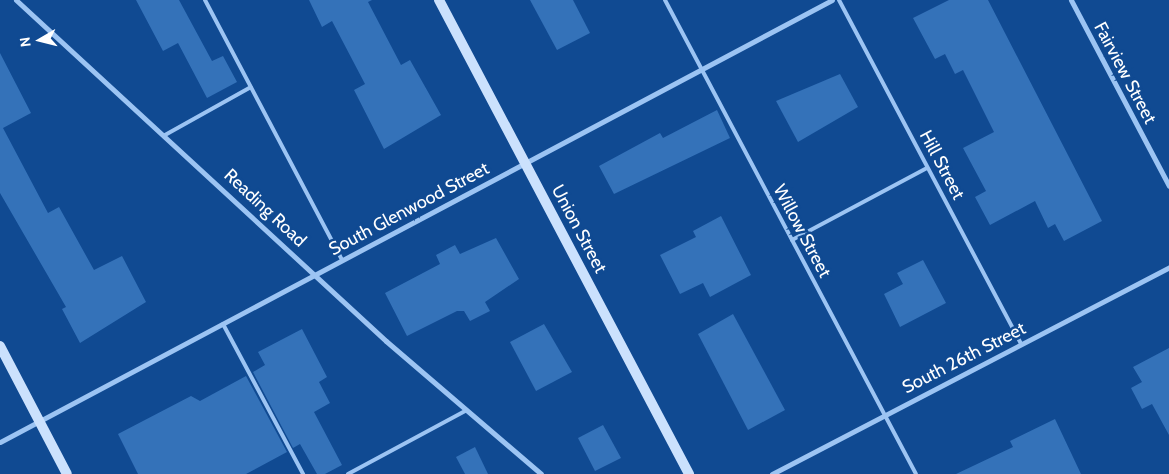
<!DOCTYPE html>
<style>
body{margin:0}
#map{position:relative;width:1169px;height:474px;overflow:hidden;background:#104a92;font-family:Cabin,sans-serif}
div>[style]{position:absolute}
.building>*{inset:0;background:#3472b9}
.lane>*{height:4px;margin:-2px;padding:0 2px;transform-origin:2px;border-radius:2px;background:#9cc4f3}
.street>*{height:5px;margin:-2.5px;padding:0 2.5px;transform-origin:2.5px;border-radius:2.5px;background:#9cc4f3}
.secondary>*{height:10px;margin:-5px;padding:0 5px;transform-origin:5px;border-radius:5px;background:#cbe1fd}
span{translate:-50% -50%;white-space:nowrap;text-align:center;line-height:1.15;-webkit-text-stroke:5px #104a92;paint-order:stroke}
.street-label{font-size:18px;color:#fff}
.north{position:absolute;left:15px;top:15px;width:50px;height:50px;-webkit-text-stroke:4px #104a92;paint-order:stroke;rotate:262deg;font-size:14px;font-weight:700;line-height:20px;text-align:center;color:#fff}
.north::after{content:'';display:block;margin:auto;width:18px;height:22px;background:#fff;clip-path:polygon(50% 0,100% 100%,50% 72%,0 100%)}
</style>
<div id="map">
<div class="building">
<div style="clip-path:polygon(136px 0,179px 0,212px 61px,223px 56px,237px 82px,207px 98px,178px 43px,163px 51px)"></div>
<div style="clip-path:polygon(309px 0,372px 0,368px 2px,401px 65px,410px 60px,441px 115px,384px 149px,354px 90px,365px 84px,332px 21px,322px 27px)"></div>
<div style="clip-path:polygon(530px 0,573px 0,590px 33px,557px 50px)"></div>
<div style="clip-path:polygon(949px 0,988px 0,1102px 221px,1064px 241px,1055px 224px,1048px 228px,1035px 201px,990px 225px,975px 197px,986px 191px,963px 148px,994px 132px,963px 70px,955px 74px,945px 54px,935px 59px,913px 18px)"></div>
<div style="clip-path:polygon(0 53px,31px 113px,3px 128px,48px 213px,59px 207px,94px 270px,122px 256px,146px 302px,80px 343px,62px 309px,66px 307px,0 193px)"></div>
<div style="clip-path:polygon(840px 74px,858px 107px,798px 142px,776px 101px)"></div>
<div style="clip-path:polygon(717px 110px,730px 138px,614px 194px,599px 166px,660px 133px,663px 138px)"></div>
<div style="clip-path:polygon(721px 216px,751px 275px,710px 297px,703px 283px,680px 294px,660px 255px,696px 237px,693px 231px)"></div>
<div style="clip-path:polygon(496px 238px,519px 279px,485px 302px,490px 311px,470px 321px,464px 311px,457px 311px,407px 336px,385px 293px,440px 264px,436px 255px,455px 245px,460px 254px)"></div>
<div style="clip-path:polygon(923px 260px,946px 303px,900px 327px,884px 294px,903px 284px,897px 273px)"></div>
<div style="clip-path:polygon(733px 314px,785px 410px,748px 430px,698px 334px)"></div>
<div style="clip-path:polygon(544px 324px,572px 372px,536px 391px,510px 342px)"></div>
<div style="clip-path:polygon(302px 329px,327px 377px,319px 382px,330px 403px,314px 412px,342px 465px,325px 474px,317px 474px,300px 444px,293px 448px,253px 372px,265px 365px,258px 352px)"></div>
<div style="clip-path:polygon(1169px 348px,1169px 435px,1152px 404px,1142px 409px,1131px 388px,1142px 382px,1133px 367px)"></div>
<div style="clip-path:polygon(246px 376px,287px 452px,246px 474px,138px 474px,118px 434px,191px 396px,200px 401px)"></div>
<div style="clip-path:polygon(1055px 419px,1081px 474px,956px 474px,1013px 447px,1010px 441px)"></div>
<div style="clip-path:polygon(603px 425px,621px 458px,595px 471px,578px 438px)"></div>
<div style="clip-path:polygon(475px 447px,488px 474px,465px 474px,456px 457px)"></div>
</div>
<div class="lane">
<div style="left:205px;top:0;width:294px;rotate:62.2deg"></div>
<div style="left:665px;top:0;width:536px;rotate:62.1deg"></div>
<div style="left:839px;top:0;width:389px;rotate:62.1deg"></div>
<div style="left:165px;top:135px;width:98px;rotate:-29.2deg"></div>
<div style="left:792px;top:240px;width:153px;rotate:-28.1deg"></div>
<div style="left:223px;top:324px;width:170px;rotate:61.9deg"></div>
<div style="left:348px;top:474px;width:133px;rotate:-28.3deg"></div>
</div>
<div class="street">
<div style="left:16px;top:0;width:503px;rotate:42.66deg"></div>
<div style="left:386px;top:341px;width:204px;rotate:40.6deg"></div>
<div style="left:1071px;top:0;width:210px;rotate:62.2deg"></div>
<div style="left:0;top:442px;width:942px;rotate:-27.98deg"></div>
<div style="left:772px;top:474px;width:448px;rotate:-27.5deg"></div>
</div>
<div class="secondary">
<div style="left:439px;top:0;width:536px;rotate:62.19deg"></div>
<div style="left:0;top:346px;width:144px;rotate:62.4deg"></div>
</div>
<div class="street-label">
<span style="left:1125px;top:73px;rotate:62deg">Fairview Street</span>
<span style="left:942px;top:165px;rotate:62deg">Hill Street</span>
<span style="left:265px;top:208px;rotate:43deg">Reading Road</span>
<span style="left:409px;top:209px;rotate:-28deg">South Glenwood Street</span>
<span style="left:579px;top:229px;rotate:62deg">Union Street</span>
<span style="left:802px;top:231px;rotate:62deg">Willow Street</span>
<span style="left:964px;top:358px;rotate:-27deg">South 26th Street</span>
</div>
<div class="north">N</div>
</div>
